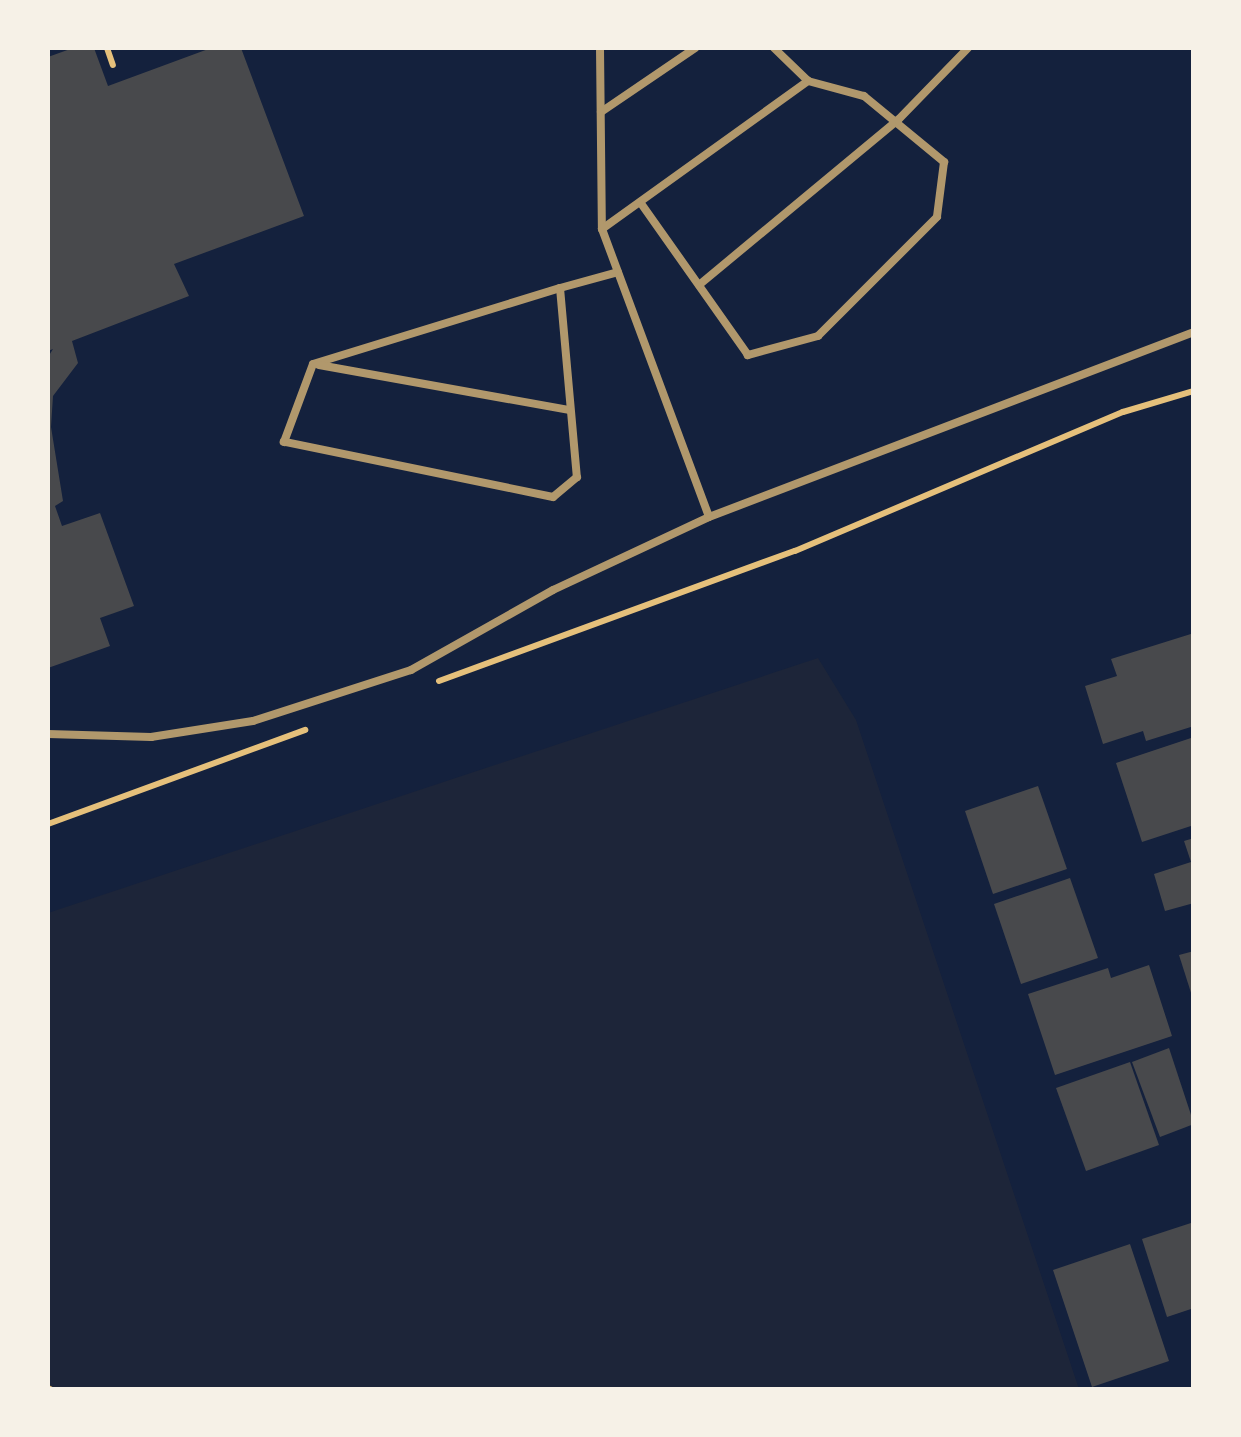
<!DOCTYPE html>
<style>
body{margin:0}
#map{position:relative;width:1241px;height:1437px;overflow:hidden;background:#14213d;font-family:Roboto,sans-serif}
div>[style]{position:absolute}
.green>*{inset:0;background:#1d2539}
.building>*{inset:0;background:#48494c}
.path>*{height:6px;margin:-3px;padding:0 3px;transform-origin:3px;border-radius:3px;background:#e5c07b}
.service>*{height:8px;margin:-4px;padding:0 4px;transform-origin:4px;border-radius:4px;background:#b1986c}
span{translate:-50% -50%;white-space:nowrap;text-align:center;line-height:1.15;-webkit-text-stroke:8px #f6f1e7;paint-order:stroke}
.frame{position:absolute;inset:0;border:50px solid #f6f1e7;pointer-events:none}
</style>
<div id="map">
<div class="green">
<div style="clip-path:polygon(818px 658px,856px 720px,1079px 1389px,48px 1389px,48px 913px)"></div>
</div>
<div class="building">
<div style="clip-path:polygon(73px 48px,94px 48px,108px 86px,211px 48px,241px 48px,304px 216px,174px 264px,189px 296px,72px 341px,78px 363px,53px 396px,51px 427px,63px 501px,55px 506px,62px 526px,100px 513px,134px 606px,100px 618px,110px 646px,48px 668px,48px 357px,53px 349px,48px 351px,48px 57px)"></div>
<div style="clip-path:polygon(1194px 633px,1194px 726px,1146px 741px,1143px 731px,1103px 744px,1085px 686px,1117px 676px,1111px 659px)"></div>
<div style="clip-path:polygon(1194px 737px,1194px 825px,1142px 842px,1116px 763px)"></div>
<div style="clip-path:polygon(1038px 786px,1067px 869px,993px 894px,965px 811px)"></div>
<div style="clip-path:polygon(1194px 838px,1194px 903px,1165px 911px,1154px 874px,1191px 862px,1184px 841px)"></div>
<div style="clip-path:polygon(1070px 878px,1098px 958px,1021px 984px,994px 904px)"></div>
<div style="clip-path:polygon(1194px 951px,1194px 999px,1193px 999px,1179px 955px)"></div>
<div style="clip-path:polygon(1149px 965px,1172px 1036px,1055px 1075px,1028px 994px,1108px 968px,1111px 978px)"></div>
<div style="clip-path:polygon(1169px 1048px,1194px 1124px,1160px 1137px,1132px 1062px)"></div>
<div style="clip-path:polygon(1130px 1062px,1159px 1145px,1086px 1171px,1056px 1088px)"></div>
<div style="clip-path:polygon(1194px 1222px,1194px 1308px,1167px 1317px,1142px 1239px)"></div>
<div style="clip-path:polygon(1130px 1244px,1169px 1361px,1092px 1387px,1053px 1270px)"></div>
</div>
<div class="path">
<div style="left:107px;top:48px;width:18px;rotate:71deg"></div>
<div style="left:439px;top:681px;width:379px;rotate:-20.1deg"></div>
<div style="left:795px;top:551px;width:356px;rotate:-23deg"></div>
<div style="left:1123px;top:412px;width:74px;rotate:-16.5deg"></div>
<div style="left:48px;top:824px;width:274px;rotate:-20.1deg"></div>
<div style="left:48px;top:1388px;width:4px;rotate:27deg"></div>
</div>
<div class="service">
<div style="left:600px;top:48px;width:181px;rotate:89.4deg"></div>
<div style="left:602px;top:229px;width:307px;rotate:69.6deg"></div>
<div style="left:774px;top:48px;width:47px;rotate:44.1deg"></div>
<div style="left:601px;top:112px;width:114px;rotate:-34.2deg"></div>
<div style="left:602px;top:229px;width:254px;rotate:-35.7deg"></div>
<div style="left:808px;top:81px;width:58px;rotate:15deg"></div>
<div style="left:864px;top:96px;width:104px;rotate:39.5deg"></div>
<div style="left:944px;top:162px;width:55px;rotate:97.3deg"></div>
<div style="left:937px;top:217px;width:168px;rotate:135deg"></div>
<div style="left:818px;top:336px;width:73px;rotate:164.8deg"></div>
<div style="left:748px;top:355px;width:187px;rotate:-125.2deg"></div>
<div style="left:699px;top:285px;width:259px;rotate:-39.7deg"></div>
<div style="left:898px;top:120px;width:100px;rotate:-45.8deg"></div>
<div style="left:560px;top:288px;width:190px;rotate:84.9deg"></div>
<div style="left:577px;top:477px;width:31px;rotate:140deg"></div>
<div style="left:553px;top:497px;width:275px;rotate:-168.4deg"></div>
<div style="left:284px;top:442px;width:83px;rotate:-69.6deg"></div>
<div style="left:313px;top:364px;width:258px;rotate:-17.1deg"></div>
<div style="left:560px;top:288px;width:60px;rotate:-15.4deg"></div>
<div style="left:319px;top:365px;width:255px;rotate:10.2deg"></div>
<div style="left:48px;top:734px;width:103px;rotate:1.7deg"></div>
<div style="left:151px;top:737px;width:103px;rotate:-8.9deg"></div>
<div style="left:253px;top:721px;width:166px;rotate:-17.9deg"></div>
<div style="left:411px;top:670px;width:163px;rotate:-29.4deg"></div>
<div style="left:553px;top:590px;width:172px;rotate:-25.1deg"></div>
<div style="left:709px;top:517px;width:519px;rotate:-20.88deg"></div>
</div>
<div class="frame"></div>
</div>
